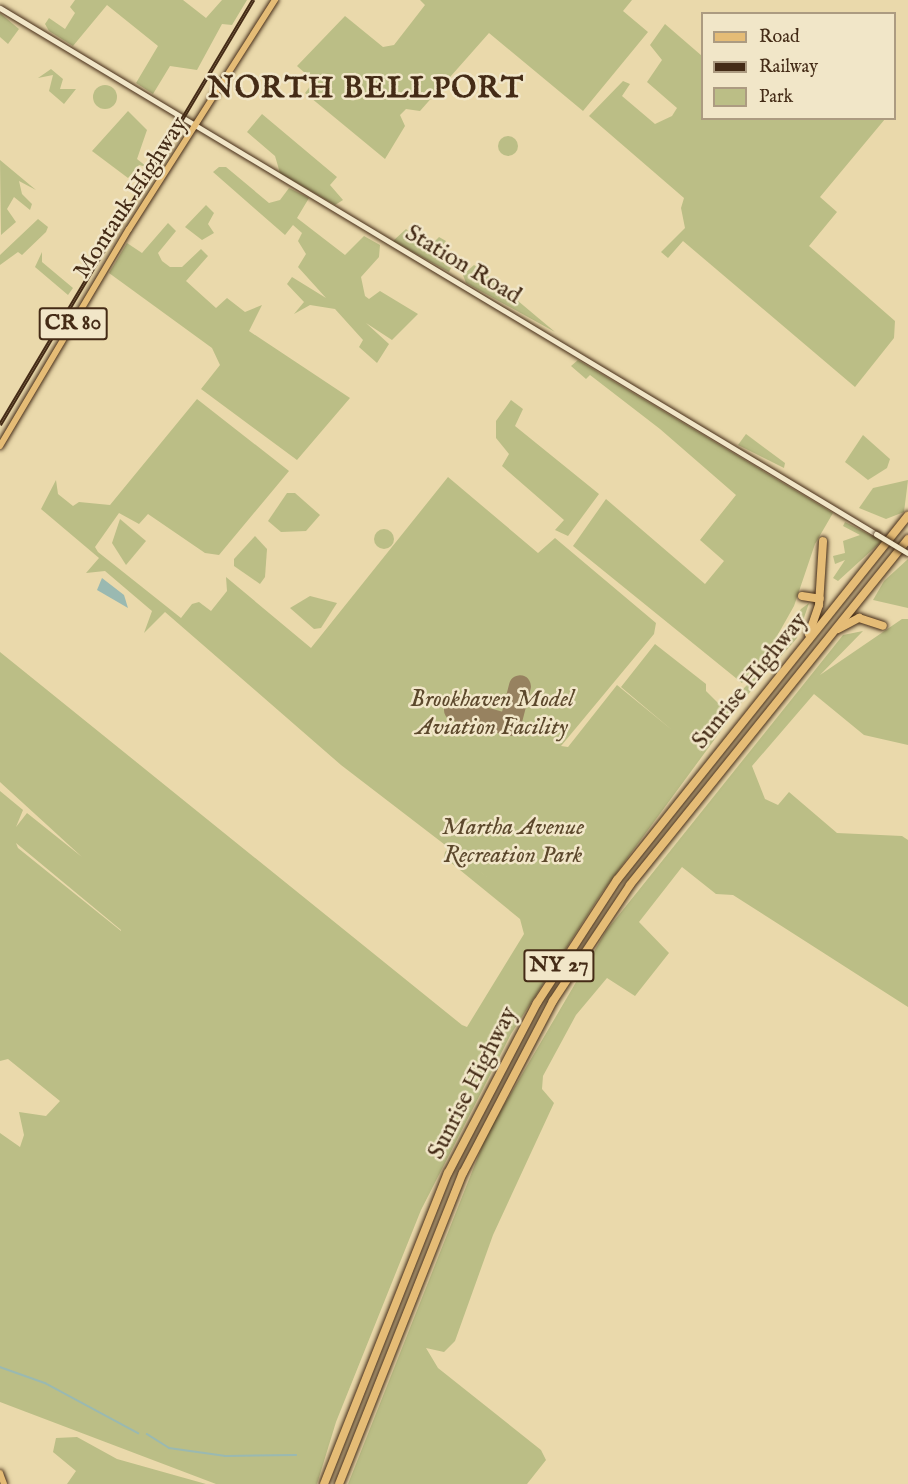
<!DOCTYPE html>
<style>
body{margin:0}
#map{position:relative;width:908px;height:1484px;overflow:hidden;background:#ead9ab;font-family:"IM FELL English",serif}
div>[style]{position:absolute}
.green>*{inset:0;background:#bbbe86}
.round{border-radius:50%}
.water>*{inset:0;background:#9ab9b1}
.stream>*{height:1.5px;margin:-0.75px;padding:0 0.75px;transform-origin:0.75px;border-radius:0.75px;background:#9ab9b1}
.runway>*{height:22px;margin:-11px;padding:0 11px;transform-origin:11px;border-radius:11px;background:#978260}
.roads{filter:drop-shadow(0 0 2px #442b16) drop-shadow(0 0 2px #442b16)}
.secondary>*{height:5px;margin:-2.5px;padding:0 2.5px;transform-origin:2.5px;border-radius:2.5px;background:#f1e6c8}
.primary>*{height:6px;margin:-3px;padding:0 3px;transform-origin:3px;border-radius:3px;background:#e5bc76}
.motorway>*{height:8px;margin:-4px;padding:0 4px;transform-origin:4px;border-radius:4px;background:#e5bc76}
.rail>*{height:4px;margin-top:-2px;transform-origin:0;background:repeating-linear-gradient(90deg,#f1e6c8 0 4.5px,#442b16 0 9px);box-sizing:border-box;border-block:2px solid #442b16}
.bridges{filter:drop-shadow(0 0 2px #442b16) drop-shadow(0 0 2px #442b16)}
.secondary-bridge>*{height:5px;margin:-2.5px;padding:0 2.5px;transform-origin:2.5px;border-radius:2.5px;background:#f1e6c8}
span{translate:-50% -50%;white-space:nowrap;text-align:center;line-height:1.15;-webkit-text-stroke:5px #f1e6c8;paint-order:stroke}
.shield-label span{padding:2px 4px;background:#f1e6c8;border:2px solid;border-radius:4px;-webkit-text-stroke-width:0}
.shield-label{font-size:22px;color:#442b16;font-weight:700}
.street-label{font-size:24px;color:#442b16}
.park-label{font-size:24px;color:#5c482c;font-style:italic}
.district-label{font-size:30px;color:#442b16;font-weight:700;letter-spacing:1.5px}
.legend{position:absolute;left:701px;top:12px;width:195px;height:108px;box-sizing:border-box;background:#f1e6c8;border:2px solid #ac9b81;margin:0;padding:8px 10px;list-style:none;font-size:18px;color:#442b16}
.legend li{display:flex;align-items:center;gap:12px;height:30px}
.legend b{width:30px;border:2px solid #ac9b81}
</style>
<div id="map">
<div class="green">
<div style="clip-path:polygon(75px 0,183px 0,206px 18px,222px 0,247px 0,232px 25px,222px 24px,197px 70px,170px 66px,153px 94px,136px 83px,158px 46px,107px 5px,73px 46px,49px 31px,45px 24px,49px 18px,65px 29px,75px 13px,70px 7px)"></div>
<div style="clip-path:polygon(420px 0,632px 0,623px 11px,648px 32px,583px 111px,489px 33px,420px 111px,406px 109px,400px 115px,405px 126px,385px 159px,305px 93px,314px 81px,297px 66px,345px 16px,383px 47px,394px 45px,425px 5px)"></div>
<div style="clip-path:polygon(0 13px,19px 29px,8px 44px,0 37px)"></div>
<div style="clip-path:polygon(665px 24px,702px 56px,702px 118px,885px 119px,820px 197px,837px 212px,809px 246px,895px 321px,894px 338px,855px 387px,683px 241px,668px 258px,661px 252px,685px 228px,681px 208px,684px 198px,589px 116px,623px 81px,630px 84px,622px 96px,655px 124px,672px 116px,677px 108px,647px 82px,662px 60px,650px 45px)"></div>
<div style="clip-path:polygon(51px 69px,63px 79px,60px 89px,76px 89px,64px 104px,49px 91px,53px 75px,38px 78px)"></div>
<div class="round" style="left:93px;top:85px;width:24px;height:24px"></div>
<div style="clip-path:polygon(128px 111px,147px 130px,137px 159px,147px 167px,139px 165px,128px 178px,92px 151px)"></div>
<div style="clip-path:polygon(262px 114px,337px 177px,330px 185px,343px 200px,335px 205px,280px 173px,275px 156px,247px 132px)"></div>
<div class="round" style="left:498px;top:136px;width:20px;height:20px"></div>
<div style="clip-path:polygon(0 160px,36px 190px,19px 181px,22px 194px,32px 204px,30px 210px,14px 197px,7px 209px,16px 222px,1px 235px)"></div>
<div style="clip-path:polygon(219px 167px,226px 167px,269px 203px,280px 200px,289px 188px,309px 198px,297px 218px,345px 255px,364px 236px,380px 245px,379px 257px,361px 277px,365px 296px,369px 299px,380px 291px,418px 314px,392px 340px,366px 323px,389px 344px,377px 363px,359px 347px,363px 340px,335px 309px,310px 305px,294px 314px,304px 302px,287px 284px,292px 277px,326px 298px,298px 267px,306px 254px,298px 241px,302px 233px,293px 225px,285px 235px,213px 172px)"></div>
<div style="clip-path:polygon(206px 205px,214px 213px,208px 224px,214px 233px,202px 240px,185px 227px)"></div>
<div style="clip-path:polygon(38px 219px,48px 227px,46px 232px,22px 255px,18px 252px,0 265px,0 255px)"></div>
<div style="clip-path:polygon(168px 223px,176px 231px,158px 253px,162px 261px,170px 267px,182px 267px,201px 249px,208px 256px,186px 281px,216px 308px,227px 298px,245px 312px,262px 305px,249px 331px,350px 398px,297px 460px,201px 389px,220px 365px,212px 348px,109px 273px,127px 243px,142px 253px)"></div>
<div style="clip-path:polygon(406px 229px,428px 248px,439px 237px,446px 241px,435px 257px,451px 268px,449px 272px,393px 241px)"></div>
<div style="clip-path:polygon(42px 252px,42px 262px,73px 288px,68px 295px,35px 267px)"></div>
<div style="clip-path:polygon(474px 265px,480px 269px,555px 332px,466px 283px,463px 275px)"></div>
<div style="clip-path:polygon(578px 360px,833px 513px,815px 544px,794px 606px,772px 645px,742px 683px,573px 546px,606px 499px,705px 584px,724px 561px,700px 540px,736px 495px,660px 429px,590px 375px,586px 379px,571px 366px)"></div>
<div style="clip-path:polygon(evenodd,197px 399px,289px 471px,219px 555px,205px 553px,148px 514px,139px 524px,119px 513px,95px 547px,98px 552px,181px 618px,192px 604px,199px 602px,211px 611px,227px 591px,226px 577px,311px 648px,448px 477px,538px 553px,555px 538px,656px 623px,654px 634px,561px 746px,568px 747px,617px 685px,672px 730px,621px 687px,655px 644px,706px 684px,706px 691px,724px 709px,773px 658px,801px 609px,809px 603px,797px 638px,745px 698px,601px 894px,511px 1034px,421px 1210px,336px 1422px,317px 1484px,216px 1484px,0 1402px,0 1133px,20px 1147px,24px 1135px,19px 1112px,46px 1116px,60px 1101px,8px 1059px,0 1061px,0 791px,23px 810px,16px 827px,27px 813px,82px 857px,0 782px,0 652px,462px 1025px,467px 1027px,524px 934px,520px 919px,444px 857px,445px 852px,449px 848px,513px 897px,341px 765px,165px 612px,144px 633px,152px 611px,105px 571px,86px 573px,99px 558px,41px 509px,56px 480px,58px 494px,73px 506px,79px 502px,110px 505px,197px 399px,16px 843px,121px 930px,121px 931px,18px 848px,16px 843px)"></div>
<div style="clip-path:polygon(511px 400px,523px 409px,515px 426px,599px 494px,568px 536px,555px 530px,564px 520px,502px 466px,509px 454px,496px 438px,496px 421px)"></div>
<div style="clip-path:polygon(746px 434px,785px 463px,784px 468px,738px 445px)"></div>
<div style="clip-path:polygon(863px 435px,890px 459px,887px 468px,868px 480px,845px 462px)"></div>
<div style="clip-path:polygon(908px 480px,904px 512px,886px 519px,859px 508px,873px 488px)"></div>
<div style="clip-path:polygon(287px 493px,295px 493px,320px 515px,306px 531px,281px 532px,268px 521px)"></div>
<div style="clip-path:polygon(120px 519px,146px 541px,126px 565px,112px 543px)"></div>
<div style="clip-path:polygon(845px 522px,882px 541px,838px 581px,833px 578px,845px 560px,835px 564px,833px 556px,845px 553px,843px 541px,860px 535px,843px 526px)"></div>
<div class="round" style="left:374px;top:529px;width:20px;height:20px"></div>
<div style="clip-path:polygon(255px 536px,267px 549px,265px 577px,260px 584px,234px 566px,234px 559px)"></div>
<div style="clip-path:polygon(908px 559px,908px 608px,873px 600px,884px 581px)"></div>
<div style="clip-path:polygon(310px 596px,337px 603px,321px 628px,314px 629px,290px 608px)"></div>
<div style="clip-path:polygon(902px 619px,908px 619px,908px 745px,864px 735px,814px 694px,752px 766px,765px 799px,778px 805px,789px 792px,837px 833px,902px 836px,908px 840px,908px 1007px,733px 895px,716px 894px,682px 867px,639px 922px,669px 953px,635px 996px,607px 978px,576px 1015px,543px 1076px,542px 1089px,554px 1103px,493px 1235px,455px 1341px,444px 1352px,426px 1348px,438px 1368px,541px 1450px,546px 1460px,527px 1484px,348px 1484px,487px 1134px,606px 931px,843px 635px,863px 631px,820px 675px)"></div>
<div style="clip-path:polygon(77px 1437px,117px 1459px,206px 1484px,67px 1484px,76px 1471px,53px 1452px,56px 1438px)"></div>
</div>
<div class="water">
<div style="clip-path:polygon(102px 578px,124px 595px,128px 608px,97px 590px)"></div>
</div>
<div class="stream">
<div style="left:0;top:1367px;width:48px;rotate:19.6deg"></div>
<div style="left:45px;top:1383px;width:106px;rotate:28.3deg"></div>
<div style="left:147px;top:1434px;width:26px;rotate:32deg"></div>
<div style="left:169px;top:1448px;width:57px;rotate:8.1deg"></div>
<div style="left:225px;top:1456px;width:71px;rotate:-0.8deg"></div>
</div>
<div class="runway">
<div style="left:455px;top:710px;width:57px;rotate:15.3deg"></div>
<div style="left:510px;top:725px;width:40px;rotate:-75.6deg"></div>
</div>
<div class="roads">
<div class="secondary">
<div style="left:0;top:8px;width:1022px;rotate:30.98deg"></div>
</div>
<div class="primary">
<div style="left:0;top:446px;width:252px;rotate:-59.3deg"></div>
<div style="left:129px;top:229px;width:272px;rotate:-57.5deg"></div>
<div style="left:0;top:1473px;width:12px;rotate:70deg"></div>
</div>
<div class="motorway">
<div style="left:802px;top:596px;width:18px;rotate:9deg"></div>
<div style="left:838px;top:629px;width:24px;rotate:-28deg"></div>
<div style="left:859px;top:618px;width:25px;rotate:18deg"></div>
<div style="left:809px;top:634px;width:31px;rotate:-71deg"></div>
<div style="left:819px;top:605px;width:64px;rotate:-86.4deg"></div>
<div style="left:324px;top:1484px;width:335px;rotate:-68.3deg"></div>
<div style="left:448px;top:1173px;width:192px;rotate:-62.4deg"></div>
<div style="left:537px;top:1003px;width:147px;rotate:-57deg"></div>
<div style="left:617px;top:880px;width:466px;rotate:-51.4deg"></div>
<div style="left:339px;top:1484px;width:335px;rotate:-68.3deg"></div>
<div style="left:463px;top:1173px;width:194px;rotate:-62.4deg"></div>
<div style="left:553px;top:1001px;width:139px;rotate:-56.4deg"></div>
<div style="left:630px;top:885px;width:444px;rotate:-51.2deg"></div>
</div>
</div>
<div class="rail">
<div style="left:0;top:425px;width:495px;rotate:-59.2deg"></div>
</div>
<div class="bridges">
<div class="secondary-bridge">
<div style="left:876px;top:534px;width:37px;rotate:31deg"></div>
</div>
</div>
<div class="shield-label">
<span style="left:73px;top:324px">CR 80</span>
<span style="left:559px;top:966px">NY 27</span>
</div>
<div class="street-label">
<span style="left:131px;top:198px;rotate:-57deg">Montauk Highway</span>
<span style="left:463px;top:265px;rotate:31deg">Station Road</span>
<span style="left:750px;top:681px;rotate:-51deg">Sunrise Highway</span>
<span style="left:473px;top:1083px;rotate:-63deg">Sunrise Highway</span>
</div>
<div class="park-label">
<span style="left:492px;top:714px">Brookhaven Model<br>Aviation Facility</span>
<span style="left:513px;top:842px">Martha Avenue<br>Recreation Park</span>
</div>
<div class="district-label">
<span style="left:366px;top:89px">NORTH BELLPORT</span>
</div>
<ul class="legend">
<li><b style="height:8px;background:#e5bc76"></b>Road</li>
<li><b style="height:8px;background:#442b16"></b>Railway</li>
<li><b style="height:16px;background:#bbbe86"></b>Park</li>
</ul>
</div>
